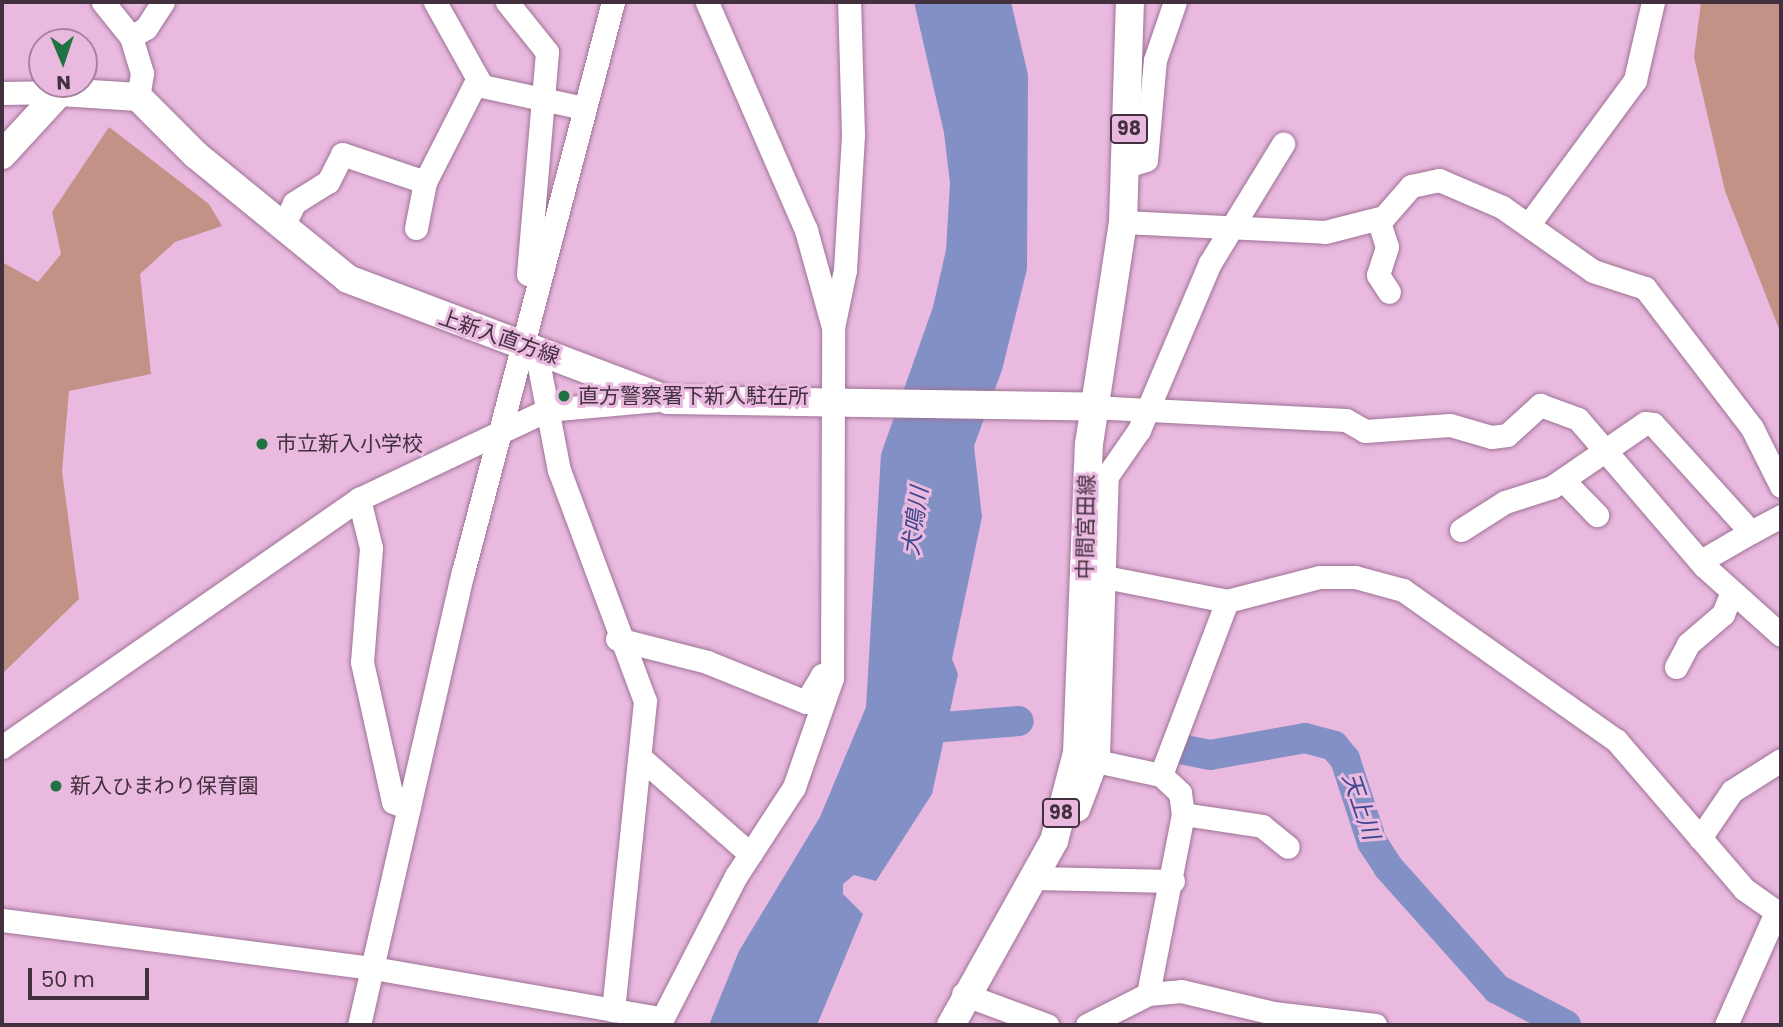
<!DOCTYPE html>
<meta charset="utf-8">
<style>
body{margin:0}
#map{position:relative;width:1783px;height:1027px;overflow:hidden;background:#e9b9df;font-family:Poppins,"Noto Sans JP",sans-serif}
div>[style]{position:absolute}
.green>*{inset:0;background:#c29286}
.water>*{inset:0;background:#8290c6}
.river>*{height:30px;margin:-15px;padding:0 15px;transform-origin:15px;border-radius:15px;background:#8290c6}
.roads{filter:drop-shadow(0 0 2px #9e7295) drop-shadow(0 0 2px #9e7295)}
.minor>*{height:23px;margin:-11.5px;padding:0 11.5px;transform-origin:11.5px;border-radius:11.5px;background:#fff}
.major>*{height:28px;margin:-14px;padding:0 14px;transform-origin:14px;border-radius:14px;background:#fff}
.dots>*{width:19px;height:19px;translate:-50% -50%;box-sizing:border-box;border:4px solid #e9b9df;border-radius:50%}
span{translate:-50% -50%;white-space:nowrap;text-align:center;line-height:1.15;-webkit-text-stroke:6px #e9b9df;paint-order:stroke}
.shield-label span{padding:2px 5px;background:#e9b9df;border:2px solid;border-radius:5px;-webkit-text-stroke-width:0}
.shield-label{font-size:19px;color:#42303f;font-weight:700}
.street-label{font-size:21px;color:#42303f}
.poi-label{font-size:21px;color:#42303f}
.left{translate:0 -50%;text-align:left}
.water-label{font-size:23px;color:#3b478b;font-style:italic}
.frame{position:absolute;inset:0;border:4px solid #42303f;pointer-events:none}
.north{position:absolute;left:28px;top:28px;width:70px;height:70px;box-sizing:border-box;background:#e9b9df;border:2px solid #a6829f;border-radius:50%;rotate:178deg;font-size:19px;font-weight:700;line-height:28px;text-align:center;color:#42303f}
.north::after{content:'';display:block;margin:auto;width:24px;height:32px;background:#217243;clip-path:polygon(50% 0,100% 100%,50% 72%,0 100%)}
.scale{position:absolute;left:28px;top:968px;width:121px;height:32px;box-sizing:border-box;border:4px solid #42303f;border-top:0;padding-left:9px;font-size:21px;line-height:24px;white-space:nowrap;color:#42303f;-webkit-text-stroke:5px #e9b9df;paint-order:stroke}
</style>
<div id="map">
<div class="green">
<div style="clip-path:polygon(1701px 2px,1781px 2px,1781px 334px,1725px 191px,1694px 57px)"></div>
<div style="clip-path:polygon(109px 127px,209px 204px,222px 226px,175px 242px,140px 274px,151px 374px,69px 391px,62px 471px,79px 599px,2px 674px,2px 262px,38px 282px,61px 254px,52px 212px)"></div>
</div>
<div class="water">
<div style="clip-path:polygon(914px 2px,1011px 2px,1028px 75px,1027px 269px,1002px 370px,974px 446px,982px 517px,952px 659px,958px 674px,932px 794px,876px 881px,854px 875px,843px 884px,843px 894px,863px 914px,817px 1025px,709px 1025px,739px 951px,820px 817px,866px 707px,881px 454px,933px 307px,946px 250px,950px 183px,944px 133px)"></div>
</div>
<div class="river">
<div style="left:905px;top:730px;width:114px;rotate:-4.5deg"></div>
<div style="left:1180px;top:749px;width:31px;rotate:11deg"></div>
<div style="left:1210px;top:755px;width:97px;rotate:-10.1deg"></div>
<div style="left:1305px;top:738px;width:30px;rotate:15deg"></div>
<div style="left:1334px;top:746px;width:17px;rotate:50deg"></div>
<div style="left:1345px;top:759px;width:87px;rotate:72deg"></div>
<div style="left:1372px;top:842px;width:30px;rotate:57deg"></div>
<div style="left:1388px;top:867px;width:164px;rotate:48.2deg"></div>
<div style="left:1497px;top:989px;width:78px;rotate:27.6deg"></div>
</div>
<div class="roads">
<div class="minor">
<div style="left:103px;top:2px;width:45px;rotate:51.3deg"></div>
<div style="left:131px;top:37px;width:38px;rotate:73deg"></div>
<div style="left:142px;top:73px;width:24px;rotate:99deg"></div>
<div style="left:435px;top:2px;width:96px;rotate:60.8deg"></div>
<div style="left:482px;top:86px;width:104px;rotate:12.2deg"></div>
<div style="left:507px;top:2px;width:64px;rotate:51.3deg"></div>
<div style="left:547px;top:52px;width:223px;rotate:94.9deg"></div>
<div style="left:131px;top:37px;width:17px;rotate:-31deg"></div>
<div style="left:146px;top:28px;width:31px;rotate:-57deg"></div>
<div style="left:2px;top:93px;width:58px;rotate:-1deg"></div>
<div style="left:1127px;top:166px;width:20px;rotate:-18deg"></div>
<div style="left:1146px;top:160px;width:100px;rotate:-84.9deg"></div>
<div style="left:1155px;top:60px;width:61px;rotate:-71deg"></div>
<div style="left:1378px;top:219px;width:29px;rotate:72deg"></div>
<div style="left:1387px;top:247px;width:29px;rotate:108deg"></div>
<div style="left:1378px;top:275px;width:20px;rotate:57deg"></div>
<div style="left:1123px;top:222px;width:202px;rotate:2.8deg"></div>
<div style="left:1325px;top:232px;width:61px;rotate:-14.3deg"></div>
<div style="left:1384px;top:217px;width:41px;rotate:-48.9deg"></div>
<div style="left:1411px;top:186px;width:29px;rotate:-12deg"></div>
<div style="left:1439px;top:180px;width:69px;rotate:23.2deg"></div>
<div style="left:1502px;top:207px;width:111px;rotate:35.1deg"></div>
<div style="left:1593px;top:271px;width:55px;rotate:18.1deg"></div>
<div style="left:1645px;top:288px;width:176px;rotate:52.6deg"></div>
<div style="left:1752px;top:428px;width:65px;rotate:63.4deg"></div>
<div style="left:1529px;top:224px;width:179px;rotate:-53.6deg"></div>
<div style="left:1635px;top:80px;width:80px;rotate:-77deg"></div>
<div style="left:282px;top:228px;width:28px;rotate:-64deg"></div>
<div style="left:294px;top:203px;width:40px;rotate:-32deg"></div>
<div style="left:328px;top:182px;width:31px;rotate:-63deg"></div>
<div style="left:342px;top:154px;width:88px;rotate:18.6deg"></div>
<div style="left:425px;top:182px;width:114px;rotate:-63deg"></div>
<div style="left:416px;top:228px;width:47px;rotate:-78.9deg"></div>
<div style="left:834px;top:323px;width:54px;rotate:-78.3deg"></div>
<div style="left:845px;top:270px;width:136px;rotate:-86.6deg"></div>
<div style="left:853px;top:134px;width:132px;rotate:-91.7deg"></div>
<div style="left:536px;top:351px;width:121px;rotate:79.1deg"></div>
<div style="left:559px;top:470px;width:246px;rotate:69.6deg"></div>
<div style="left:645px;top:701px;width:311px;rotate:95.9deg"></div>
<div style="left:1091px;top:407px;width:255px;rotate:2.9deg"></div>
<div style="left:1346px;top:420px;width:22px;rotate:30deg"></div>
<div style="left:1365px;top:431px;width:85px;rotate:-4deg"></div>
<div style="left:1450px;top:425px;width:43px;rotate:16.3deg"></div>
<div style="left:1491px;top:437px;width:16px;rotate:-7deg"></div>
<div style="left:1507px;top:435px;width:45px;rotate:-42.3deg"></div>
<div style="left:1540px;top:405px;width:40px;rotate:20.2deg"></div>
<div style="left:1578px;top:419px;width:194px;rotate:49.4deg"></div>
<div style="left:1704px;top:566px;width:103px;rotate:41.9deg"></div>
<div style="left:1563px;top:480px;width:49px;rotate:45.8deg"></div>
<div style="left:359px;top:499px;width:50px;rotate:76.2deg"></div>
<div style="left:371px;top:548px;width:114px;rotate:94.5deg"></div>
<div style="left:362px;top:662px;width:143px;rotate:77.5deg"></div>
<div style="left:393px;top:802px;width:17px;rotate:21deg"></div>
<div style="left:1461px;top:530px;width:52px;rotate:-32.5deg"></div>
<div style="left:1505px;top:502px;width:49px;rotate:-17.7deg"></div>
<div style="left:1552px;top:487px;width:113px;rotate:-34.5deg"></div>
<div style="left:1645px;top:423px;width:8px;rotate:7deg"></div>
<div style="left:1653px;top:424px;width:146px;rotate:47.8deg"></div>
<div style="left:1751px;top:532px;width:58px;rotate:149.9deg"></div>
<div style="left:1751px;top:532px;width:34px;rotate:-28deg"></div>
<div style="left:1105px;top:577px;width:124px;rotate:11.1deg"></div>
<div style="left:1227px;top:601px;width:96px;rotate:-14.5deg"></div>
<div style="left:1320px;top:577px;width:35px"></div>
<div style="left:1355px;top:577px;width:50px;rotate:15.2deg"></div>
<div style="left:1403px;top:590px;width:261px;rotate:35.2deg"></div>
<div style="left:1616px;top:740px;width:196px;rotate:49.3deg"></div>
<div style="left:1744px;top:889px;width:45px;rotate:35.1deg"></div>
<div style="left:1227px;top:601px;width:186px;rotate:110.8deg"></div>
<div style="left:1161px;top:775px;width:26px;rotate:43deg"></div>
<div style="left:1180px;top:793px;width:21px;rotate:82deg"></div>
<div style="left:1183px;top:814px;width:183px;rotate:101deg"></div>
<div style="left:1148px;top:994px;width:33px;rotate:-5deg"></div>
<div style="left:1181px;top:991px;width:95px;rotate:13.4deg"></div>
<div style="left:1273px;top:1013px;width:103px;rotate:6.7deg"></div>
<div style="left:617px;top:639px;width:93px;rotate:14.3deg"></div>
<div style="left:707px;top:662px;width:107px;rotate:22deg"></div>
<div style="left:806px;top:702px;width:31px;rotate:-59deg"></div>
<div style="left:822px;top:675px;width:9px;rotate:-18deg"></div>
<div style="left:1676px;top:667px;width:26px;rotate:-62deg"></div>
<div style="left:1688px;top:644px;width:46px;rotate:-40.6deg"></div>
<div style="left:1723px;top:614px;width:22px;rotate:-68deg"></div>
<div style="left:2px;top:747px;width:435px;rotate:-34.8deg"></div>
<div style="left:359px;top:499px;width:208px;rotate:-25.3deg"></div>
<div style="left:547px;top:410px;width:111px;rotate:-5.1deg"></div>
<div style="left:642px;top:759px;width:144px;rotate:41.3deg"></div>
<div style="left:1096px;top:761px;width:66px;rotate:12.2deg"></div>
<div style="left:1183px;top:814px;width:80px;rotate:8.6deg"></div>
<div style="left:1262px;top:826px;width:33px;rotate:39deg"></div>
<div style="left:1060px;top:816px;width:19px;rotate:-21deg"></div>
<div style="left:1078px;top:809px;width:57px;rotate:-69.3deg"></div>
<div style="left:1098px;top:756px;width:280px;rotate:-88.2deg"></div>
<div style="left:1107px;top:476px;width:56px;rotate:-55.2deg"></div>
<div style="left:1139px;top:430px;width:181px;rotate:-67deg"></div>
<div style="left:1210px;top:263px;width:140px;rotate:-58.5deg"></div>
<div style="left:1700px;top:838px;width:57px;rotate:-55.8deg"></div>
<div style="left:1732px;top:791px;width:58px;rotate:-32.3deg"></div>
<div style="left:1035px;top:878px;width:138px;rotate:1.2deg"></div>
<div style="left:2px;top:920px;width:374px;rotate:7.4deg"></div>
<div style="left:373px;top:968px;width:291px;rotate:9.9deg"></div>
<div style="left:963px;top:994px;width:90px;rotate:20.3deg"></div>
<div style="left:359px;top:1025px;width:465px;rotate:-77.1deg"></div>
<div style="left:463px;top:572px;width:589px;rotate:-75.26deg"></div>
<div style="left:659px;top:1025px;width:168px;rotate:-62.7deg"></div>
<div style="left:736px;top:876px;width:106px;rotate:-56.9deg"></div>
<div style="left:794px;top:787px;width:115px;rotate:-70.8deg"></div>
<div style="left:832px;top:678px;width:351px;rotate:-89.8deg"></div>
<div style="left:833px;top:327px;width:101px;rotate:-105.6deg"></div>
<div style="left:806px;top:230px;width:249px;rotate:-113.5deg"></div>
<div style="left:1087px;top:1025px;width:68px;rotate:-26.9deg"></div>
<div style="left:1726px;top:1025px;width:124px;rotate:-66.1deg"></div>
</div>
<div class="major">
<div style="left:2px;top:155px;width:86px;rotate:-47.4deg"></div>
<div style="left:60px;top:92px;width:78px;rotate:3.7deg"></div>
<div style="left:138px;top:97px;width:82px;rotate:45deg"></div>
<div style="left:196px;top:155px;width:196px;rotate:39.2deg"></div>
<div style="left:348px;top:279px;width:342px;rotate:20.7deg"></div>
<div style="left:668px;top:400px;width:423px;rotate:0.9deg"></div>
<div style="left:951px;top:1025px;width:211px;rotate:-60.8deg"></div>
<div style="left:1054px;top:841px;width:91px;rotate:-75.4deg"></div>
<div style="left:1077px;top:753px;width:309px;rotate:-87.8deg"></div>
<div style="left:1089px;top:444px;width:225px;rotate:-81.3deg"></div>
<div style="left:1123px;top:222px;width:220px;rotate:-88.2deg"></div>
</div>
</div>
<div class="dots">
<div style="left:564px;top:396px;background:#217243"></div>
<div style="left:262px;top:444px;background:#217243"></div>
<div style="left:56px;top:786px;background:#217243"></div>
</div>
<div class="shield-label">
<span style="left:1129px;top:129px">98</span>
<span style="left:1061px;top:813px">98</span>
</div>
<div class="street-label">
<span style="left:499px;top:337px;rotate:19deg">上新入直方線</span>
<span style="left:1086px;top:527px;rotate:-89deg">中間宮田線</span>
</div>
<div class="poi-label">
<span class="left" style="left:578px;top:396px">直方警察署下新入駐在所</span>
<span class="left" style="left:276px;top:444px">市立新入小学校</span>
<span class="left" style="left:70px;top:786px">新入ひまわり保育園</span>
</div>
<div class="water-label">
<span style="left:915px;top:521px;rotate:-82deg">犬鳴川</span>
<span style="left:1361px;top:806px;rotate:71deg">天上川</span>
</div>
<div class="frame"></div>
<div class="north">N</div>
<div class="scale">50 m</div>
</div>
